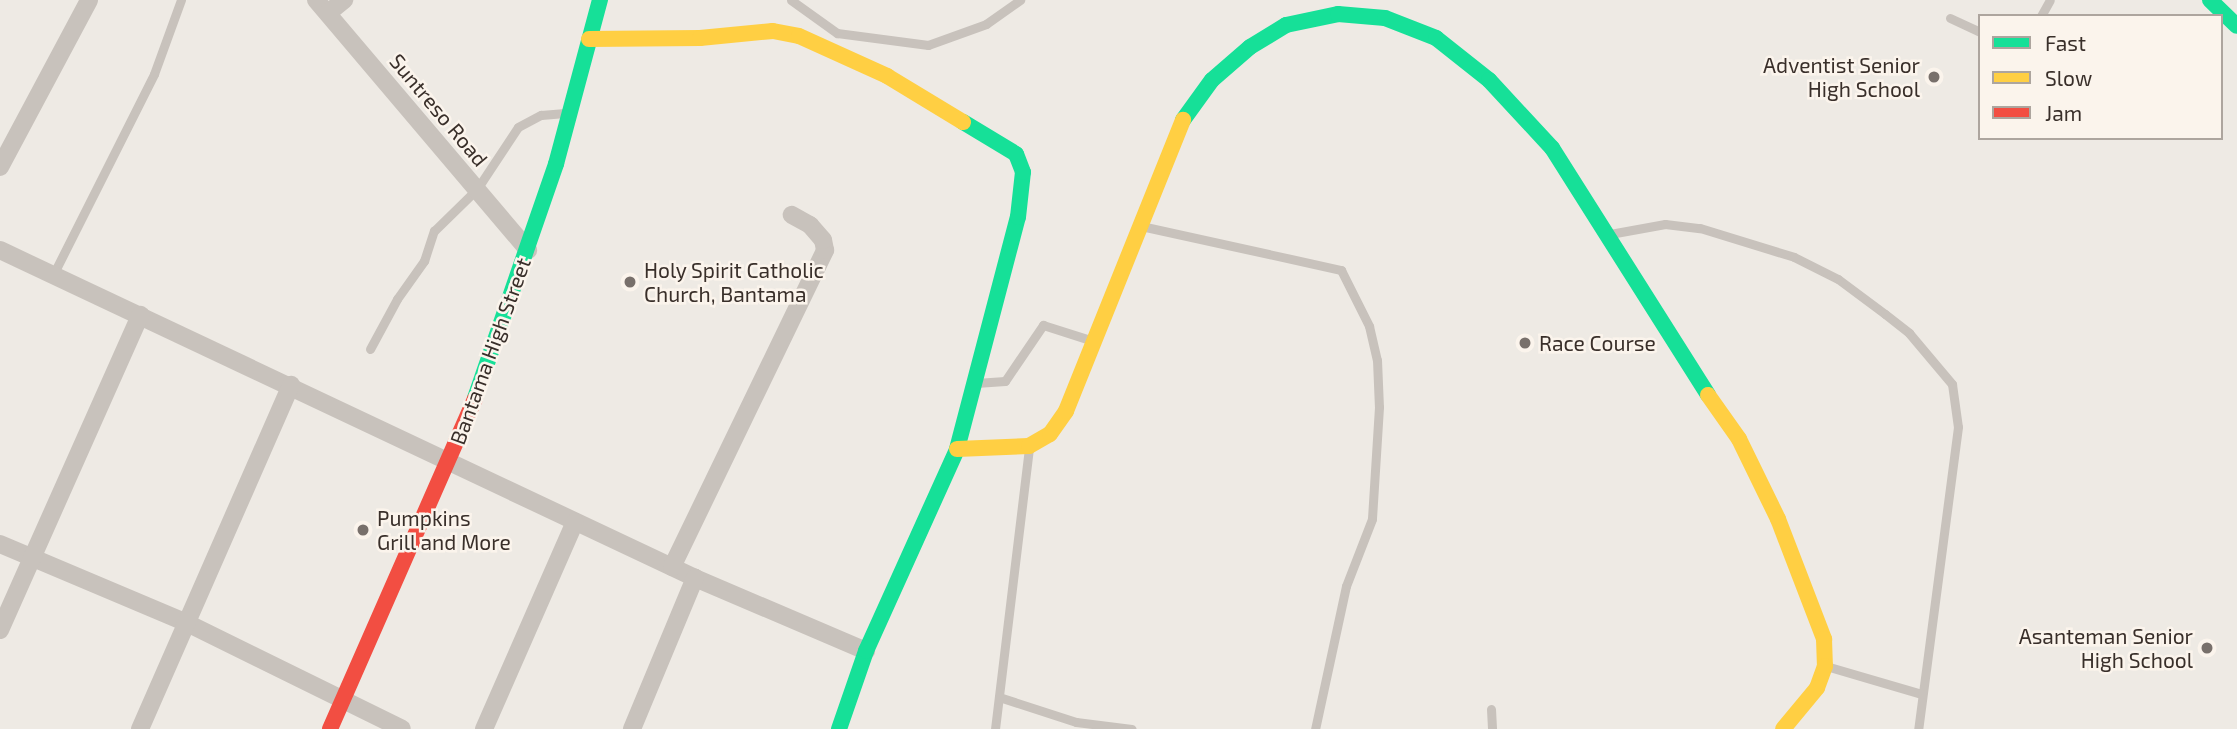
<!DOCTYPE html>
<style>
body{margin:0}
#map{position:relative;width:2237px;height:729px;overflow:hidden;background:#eeeae4;font-family:"Exo 2",sans-serif}
div>[style]{position:absolute}
.lane>*{height:9px;margin:-4.5px;padding:0 4.5px;transform-origin:4.5px;border-radius:4.5px;background:#c8c2bc}
.street>*{height:18px;margin:-9px;padding:0 9px;transform-origin:9px;border-radius:9px;background:#c8c2bc}
.fast>*{height:16px;margin:-8px;padding:0 8px;transform-origin:8px;border-radius:8px;background:#16e098}
.slow>*{height:16px;margin:-8px;padding:0 8px;transform-origin:8px;border-radius:8px;background:#ffcf43}
.jam>*{height:16px;margin:-8px;padding:0 8px;transform-origin:8px;border-radius:8px;background:#f24e42}
.dots>*{width:19px;height:19px;translate:-50% -50%;box-sizing:border-box;border:4px solid #fbf4ec;border-radius:50%}
span{translate:-50% -50%;white-space:nowrap;text-align:center;line-height:1.15;-webkit-text-stroke:5px #fbf4ec;paint-order:stroke}
.poi-label{font-size:21px;color:#392f2a}
.right{translate:-100% -50%;text-align:right}
.left{translate:0 -50%;text-align:left}
.street-label{font-size:21px;color:#392f2a}
.legend{position:absolute;left:1978px;top:14px;width:245px;height:126px;box-sizing:border-box;background:#fbf4ec;border:2px solid #ada59e;margin:0;padding:9px 12px;list-style:none;font-size:21px;color:#392f2a}
.legend li{display:flex;align-items:center;gap:14px;height:35px}
.legend b{width:35px;border:2px solid #ada59e}
</style>
<div id="map">
<div class="lane">
<div style="left:791px;top:0;width:57px;rotate:35.7deg"></div>
<div style="left:837px;top:33px;width:92px;rotate:7.5deg"></div>
<div style="left:928px;top:45px;width:62px;rotate:-19.9deg"></div>
<div style="left:986px;top:24px;width:42px;rotate:-35.2deg"></div>
<div style="left:2041px;top:16px;width:18px;rotate:-61deg"></div>
<div style="left:1950px;top:18px;width:33px;rotate:25deg"></div>
<div style="left:1141px;top:226px;width:205px;rotate:12.4deg"></div>
<div style="left:1341px;top:270px;width:63px;rotate:63.4deg"></div>
<div style="left:1369px;top:326px;width:35px;rotate:77deg"></div>
<div style="left:1377px;top:360px;width:47px;rotate:87.6deg"></div>
<div style="left:1379px;top:407px;width:112px;rotate:93.6deg"></div>
<div style="left:1372px;top:519px;width:72px;rotate:111.2deg"></div>
<div style="left:1346px;top:586px;width:146px;rotate:102.2deg"></div>
<div style="left:1610px;top:234px;width:56px;rotate:-10.3deg"></div>
<div style="left:1665px;top:224px;width:35px;rotate:7deg"></div>
<div style="left:1700px;top:228px;width:98px;rotate:17.1deg"></div>
<div style="left:1794px;top:257px;width:49px;rotate:26.6deg"></div>
<div style="left:1838px;top:279px;width:59px;rotate:36.7deg"></div>
<div style="left:1885px;top:314px;width:31px;rotate:38deg"></div>
<div style="left:1909px;top:333px;width:67px;rotate:49.9deg"></div>
<div style="left:1952px;top:384px;width:43px;rotate:82.1deg"></div>
<div style="left:1958px;top:427px;width:305px;rotate:97.5deg"></div>
<div style="left:53px;top:275px;width:225px;rotate:-63.3deg"></div>
<div style="left:154px;top:74px;width:79px;rotate:-70deg"></div>
<div style="left:370px;top:349px;width:57px;rotate:-61.6deg"></div>
<div style="left:397px;top:299px;width:47px;rotate:-54.6deg"></div>
<div style="left:424px;top:261px;width:32px;rotate:-72deg"></div>
<div style="left:434px;top:231px;width:60px;rotate:-44.3deg"></div>
<div style="left:477px;top:189px;width:74px;rotate:-56.5deg"></div>
<div style="left:518px;top:127px;width:26px;rotate:-28deg"></div>
<div style="left:541px;top:115px;width:24px;rotate:-5deg"></div>
<div style="left:976px;top:383px;width:29px;rotate:-4deg"></div>
<div style="left:1005px;top:381px;width:68px;rotate:-55.8deg"></div>
<div style="left:1043px;top:325px;width:49px;rotate:17.7deg"></div>
<div style="left:1826px;top:666px;width:100px;rotate:16.3deg"></div>
<div style="left:999px;top:697px;width:81px;rotate:18deg"></div>
<div style="left:1076px;top:722px;width:56px;rotate:7.1deg"></div>
<div style="left:1491px;top:709px;width:20px;rotate:87deg"></div>
<div style="left:995px;top:729px;width:284px;rotate:-83.1deg"></div>
</div>
<div class="street">
<div style="left:316px;top:0;width:328px;rotate:49.7deg"></div>
<div style="left:328px;top:13px;width:21px;rotate:-39deg"></div>
<div style="left:0;top:167px;width:189px;rotate:-61.9deg"></div>
<div style="left:0;top:250px;width:769px;rotate:25.26deg"></div>
<div style="left:695px;top:578px;width:186px;rotate:23.1deg"></div>
<div style="left:0;top:544px;width:205px;rotate:22.9deg"></div>
<div style="left:189px;top:624px;width:237px;rotate:26.2deg"></div>
<div style="left:672px;top:567px;width:352px;rotate:-64.2deg"></div>
<div style="left:825px;top:250px;width:10px;rotate:-101deg"></div>
<div style="left:823px;top:240px;width:20px;rotate:-131deg"></div>
<div style="left:810px;top:225px;width:21px;rotate:-151deg"></div>
<div style="left:0;top:630px;width:345px;rotate:-66deg"></div>
<div style="left:140px;top:729px;width:376px;rotate:-66.3deg"></div>
<div style="left:484px;top:729px;width:226px;rotate:-66.3deg"></div>
<div style="left:632px;top:729px;width:164px;rotate:-67.4deg"></div>
</div>
<div class="fast">
<div style="left:2210px;top:0;width:37px;rotate:44deg"></div>
<div style="left:1183px;top:120px;width:49px;rotate:-54.1deg"></div>
<div style="left:1212px;top:80px;width:50px;rotate:-41deg"></div>
<div style="left:1250px;top:47px;width:42px;rotate:-31.4deg"></div>
<div style="left:1286px;top:25px;width:53px;rotate:-11.9deg"></div>
<div style="left:1338px;top:14px;width:47px;rotate:4.9deg"></div>
<div style="left:1385px;top:18px;width:55px;rotate:21.4deg"></div>
<div style="left:1436px;top:38px;width:68px;rotate:38.4deg"></div>
<div style="left:1489px;top:80px;width:93px;rotate:47.2deg"></div>
<div style="left:1552px;top:148px;width:292px;rotate:57.7deg"></div>
<div style="left:475px;top:398px;width:248px;rotate:-70.9deg"></div>
<div style="left:556px;top:164px;width:170px;rotate:-75deg"></div>
<div style="left:839px;top:729px;width:83px;rotate:-70.9deg"></div>
<div style="left:866px;top:651px;width:222px;rotate:-65.7deg"></div>
<div style="left:957px;top:449px;width:240px;rotate:-75.3deg"></div>
<div style="left:1018px;top:217px;width:45px;rotate:-83.7deg"></div>
<div style="left:1023px;top:172px;width:19px;rotate:-111deg"></div>
<div style="left:1016px;top:154px;width:62px;rotate:-148.9deg"></div>
</div>
<div class="slow">
<div style="left:589px;top:39px;width:111px;rotate:-0.5deg"></div>
<div style="left:700px;top:38px;width:73px;rotate:-5.5deg"></div>
<div style="left:773px;top:31px;width:26px;rotate:11deg"></div>
<div style="left:799px;top:36px;width:97px;rotate:24.4deg"></div>
<div style="left:887px;top:76px;width:89px;rotate:31.2deg"></div>
<div style="left:1708px;top:395px;width:54px;rotate:54.8deg"></div>
<div style="left:1739px;top:439px;width:89px;rotate:64deg"></div>
<div style="left:1778px;top:519px;width:129px;rotate:69deg"></div>
<div style="left:1824px;top:639px;width:27px;rotate:88deg"></div>
<div style="left:1825px;top:666px;width:23px;rotate:110deg"></div>
<div style="left:1817px;top:688px;width:53px;rotate:129.7deg"></div>
<div style="left:957px;top:449px;width:72px;rotate:-2.4deg"></div>
<div style="left:1029px;top:446px;width:24px;rotate:-30deg"></div>
<div style="left:1050px;top:434px;width:28px;rotate:-55deg"></div>
<div style="left:1066px;top:411px;width:314px;rotate:-68.1deg"></div>
</div>
<div class="jam">
<div style="left:330px;top:729px;width:361px;rotate:-66.3deg"></div>
</div>
<div class="dots">
<div style="left:1934px;top:77px;background:#78706b"></div>
<div style="left:630px;top:282px;background:#78706b"></div>
<div style="left:1525px;top:343px;background:#78706b"></div>
<div style="left:363px;top:530px;background:#78706b"></div>
<div style="left:2207px;top:648px;background:#78706b"></div>
</div>
<div class="poi-label">
<span class="right" style="left:1920px;top:77px">Adventist Senior<br>High School</span>
<span class="left" style="left:644px;top:282px">Holy Spirit Catholic<br>Church, Bantama</span>
<span class="left" style="left:1539px;top:343px">Race Course</span>
<span class="left" style="left:377px;top:530px">Pumpkins<br>Grill and More</span>
<span class="right" style="left:2193px;top:648px">Asanteman Senior<br>High School</span>
</div>
<div class="street-label">
<span style="left:439px;top:110px;rotate:50deg">Suntreso Road</span>
<span style="left:490px;top:351px;rotate:-70deg">Bantama High Street</span>
</div>
<ul class="legend">
<li><b style="height:9px;background:#16e098"></b>Fast</li>
<li><b style="height:9px;background:#ffcf43"></b>Slow</li>
<li><b style="height:9px;background:#f24e42"></b>Jam</li>
</ul>
</div>
